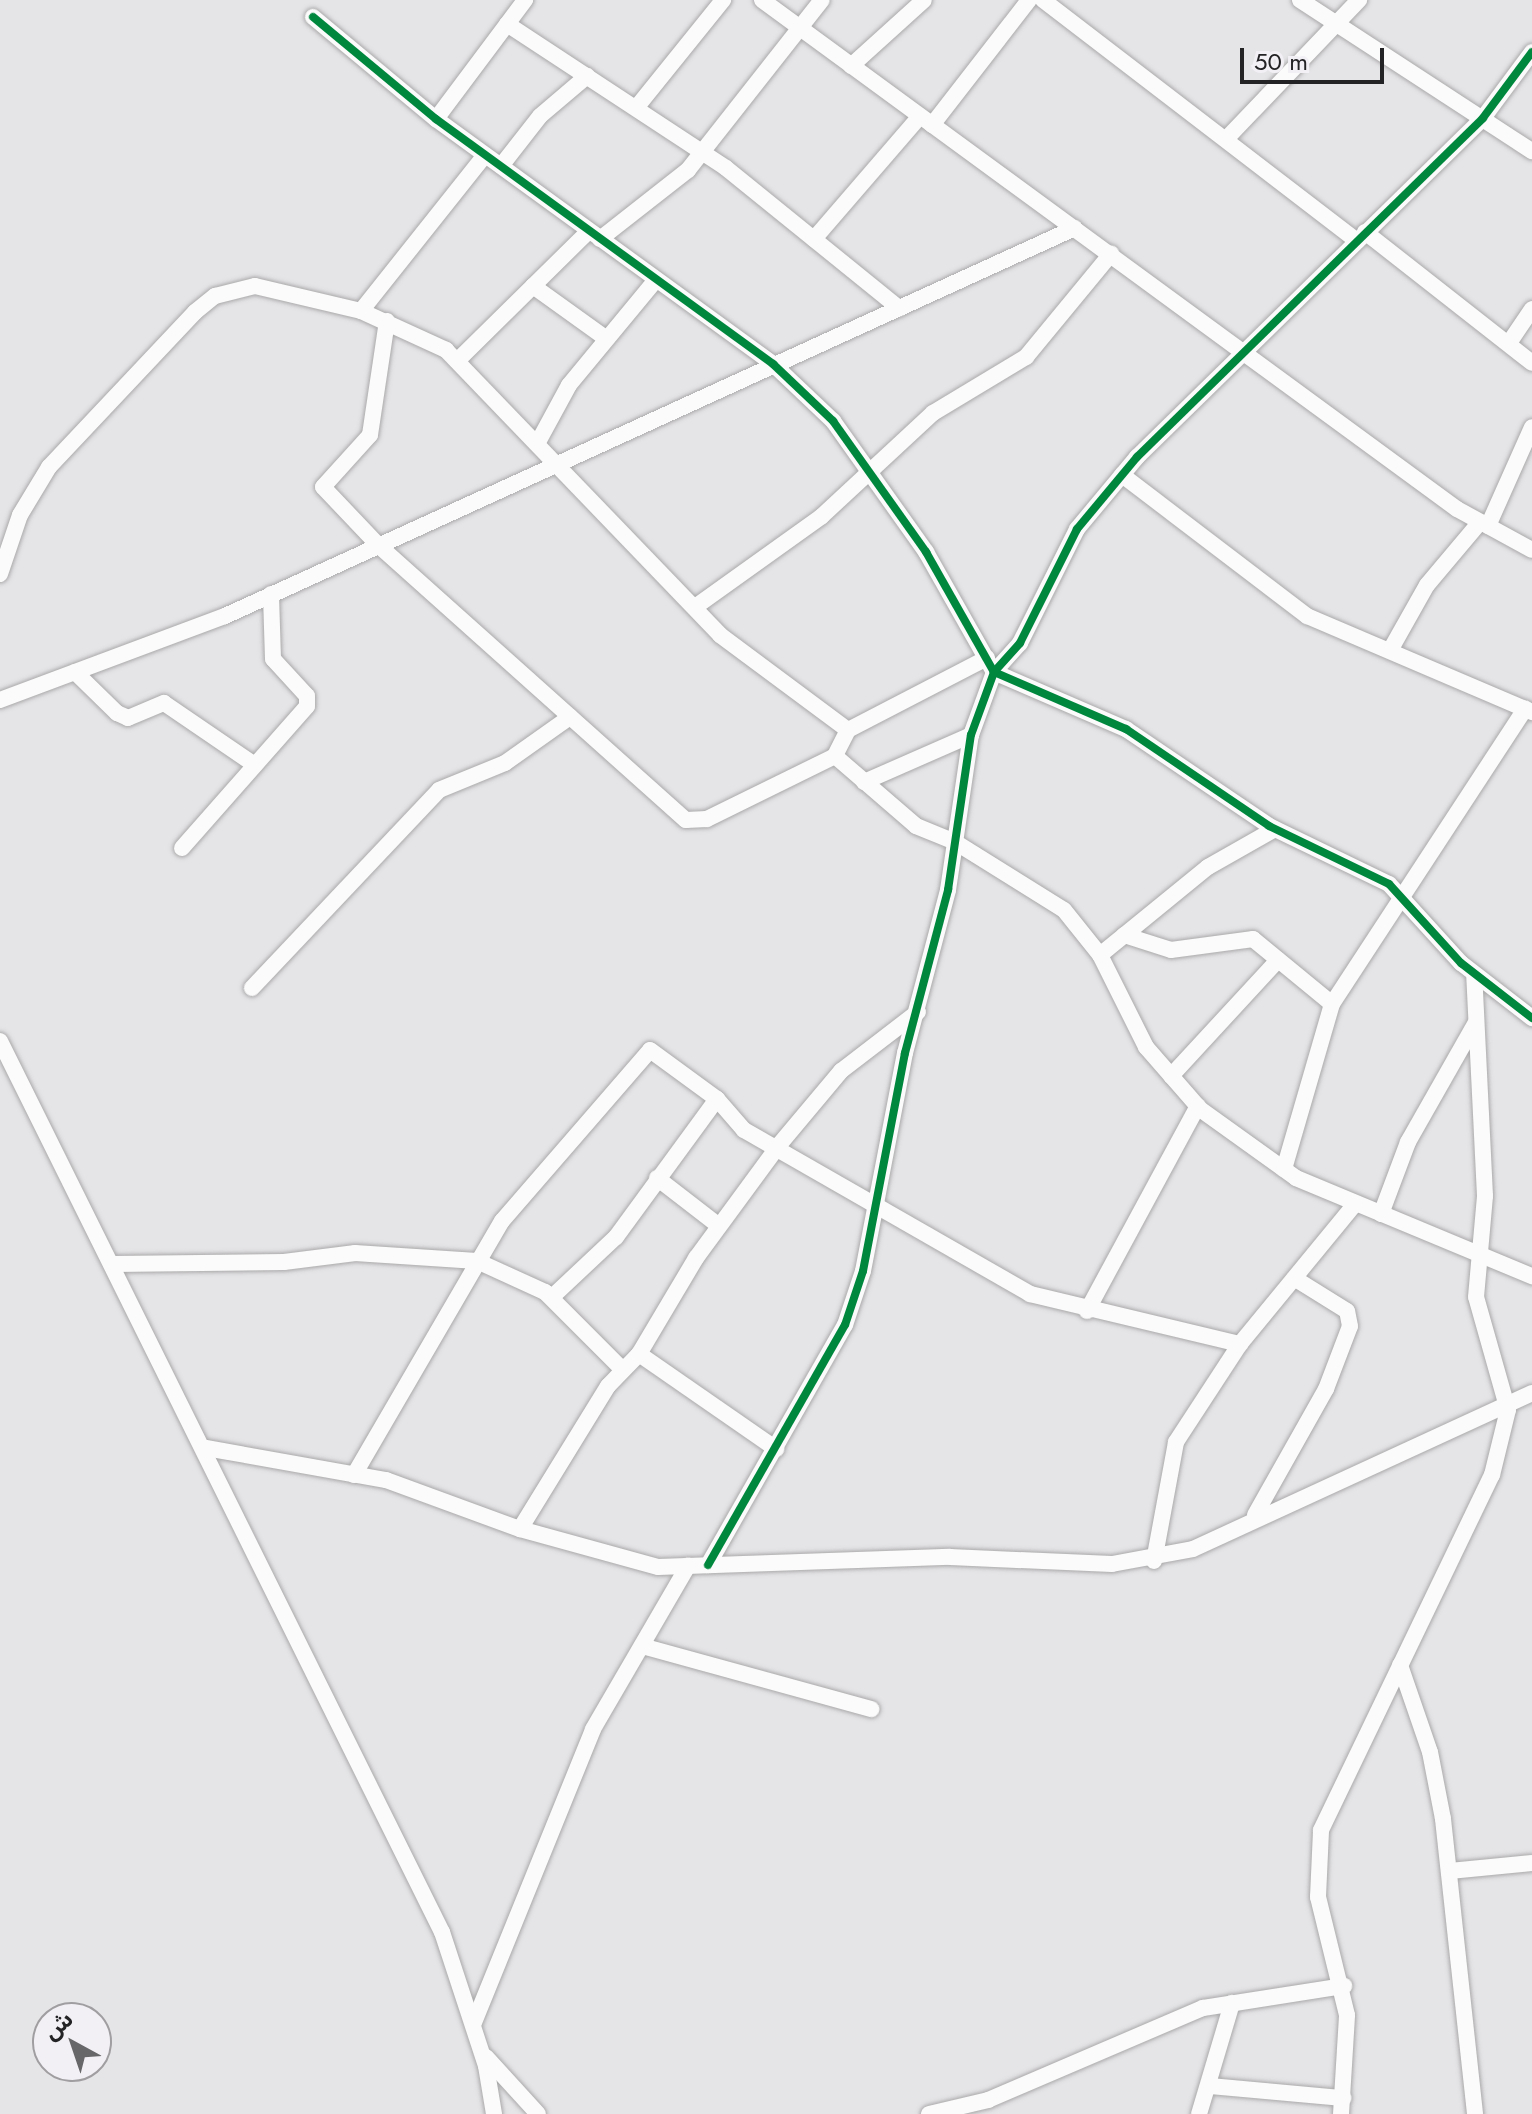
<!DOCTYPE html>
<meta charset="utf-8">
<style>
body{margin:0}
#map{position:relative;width:1532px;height:2114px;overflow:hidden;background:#e5e4e7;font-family:Jost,"Noto Sans Arabic",sans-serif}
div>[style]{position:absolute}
.roads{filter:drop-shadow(0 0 2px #aaa9aa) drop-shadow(0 0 2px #aaa9aa)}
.minor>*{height:16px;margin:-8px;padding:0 8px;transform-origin:8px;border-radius:8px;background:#fbfbfb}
.cycleway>*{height:8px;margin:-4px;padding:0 4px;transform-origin:4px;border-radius:4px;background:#00873e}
span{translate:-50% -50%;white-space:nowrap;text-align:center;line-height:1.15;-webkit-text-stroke:8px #f3f0f5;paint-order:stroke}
.north{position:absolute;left:32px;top:2002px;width:80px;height:80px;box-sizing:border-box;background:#f3f0f5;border:2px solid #a09ea1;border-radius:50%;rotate:320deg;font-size:22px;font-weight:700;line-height:32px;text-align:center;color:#232224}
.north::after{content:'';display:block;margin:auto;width:28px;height:36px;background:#676668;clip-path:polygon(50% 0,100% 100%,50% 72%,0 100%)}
.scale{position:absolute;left:1240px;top:48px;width:144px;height:36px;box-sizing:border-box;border:4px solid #232224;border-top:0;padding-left:10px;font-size:24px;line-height:28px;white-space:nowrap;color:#232224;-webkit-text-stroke:6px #f3f0f5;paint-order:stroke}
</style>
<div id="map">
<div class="roads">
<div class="minor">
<div style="left:762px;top:0;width:861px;rotate:36.22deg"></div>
<div style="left:1457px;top:509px;width:85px;rotate:28.7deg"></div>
<div style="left:1043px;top:0;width:396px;rotate:37.5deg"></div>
<div style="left:1300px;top:0;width:277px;rotate:33.1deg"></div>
<div style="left:313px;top:17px;width:160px;rotate:39.7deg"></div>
<div style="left:436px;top:119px;width:417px;rotate:36deg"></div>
<div style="left:773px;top:364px;width:83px;rotate:43.5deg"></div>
<div style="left:833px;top:421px;width:161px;rotate:54.6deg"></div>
<div style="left:926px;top:552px;width:138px;rotate:60.5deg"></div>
<div style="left:994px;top:672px;width:144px;rotate:23.4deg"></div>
<div style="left:1126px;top:729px;width:173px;rotate:34.1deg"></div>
<div style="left:1269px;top:826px;width:133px;rotate:25.8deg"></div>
<div style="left:1389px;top:884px;width:107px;rotate:47.7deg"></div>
<div style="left:1461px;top:963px;width:90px;rotate:37.8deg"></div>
<div style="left:507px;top:24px;width:262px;rotate:33.3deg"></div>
<div style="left:726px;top:168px;width:223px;rotate:39deg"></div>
<div style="left:851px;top:66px;width:98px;rotate:-42.1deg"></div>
<div style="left:636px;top:108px;width:139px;rotate:-51.1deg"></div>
<div style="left:436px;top:119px;width:149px;rotate:-53.2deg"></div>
<div style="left:932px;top:125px;width:158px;rotate:-52.2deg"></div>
<div style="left:1228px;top:137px;width:190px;rotate:-46.3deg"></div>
<div style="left:501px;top:166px;width:63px;rotate:-52deg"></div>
<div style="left:540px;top:116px;width:62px;rotate:-40.4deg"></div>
<div style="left:1365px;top:232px;width:212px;rotate:38.1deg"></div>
<div style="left:600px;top:239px;width:112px;rotate:-38.1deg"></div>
<div style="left:688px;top:170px;width:216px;rotate:-51.8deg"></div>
<div style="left:814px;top:239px;width:162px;rotate:-49.2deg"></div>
<div style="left:533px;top:286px;width:87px;rotate:35.7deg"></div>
<div style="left:361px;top:311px;width:199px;rotate:-51.5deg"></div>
<div style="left:387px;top:321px;width:115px;rotate:98.5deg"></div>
<div style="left:370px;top:435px;width:70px;rotate:132.1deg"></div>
<div style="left:323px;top:487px;width:79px;rotate:46.5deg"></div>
<div style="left:377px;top:544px;width:414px;rotate:41.8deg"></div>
<div style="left:686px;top:820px;width:21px;rotate:-3deg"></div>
<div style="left:707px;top:819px;width:143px;rotate:-26.2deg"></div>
<div style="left:1509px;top:343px;width:41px;rotate:-55.9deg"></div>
<div style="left:457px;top:361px;width:185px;rotate:-44.6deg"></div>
<div style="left:537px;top:444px;width:67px;rotate:-61.5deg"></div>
<div style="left:569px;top:385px;width:136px;rotate:-50.4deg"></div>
<div style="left:1122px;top:475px;width:233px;rotate:37.3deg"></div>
<div style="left:1307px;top:616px;width:245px;rotate:23.1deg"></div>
<div style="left:1488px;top:526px;width:108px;rotate:-66deg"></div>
<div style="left:0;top:574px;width:62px;rotate:-71.3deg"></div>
<div style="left:20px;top:515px;width:56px;rotate:-58.9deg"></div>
<div style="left:49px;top:467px;width:213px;rotate:-46.7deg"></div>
<div style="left:195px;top:312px;width:26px;rotate:-39deg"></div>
<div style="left:215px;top:296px;width:41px;rotate:-14deg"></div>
<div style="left:255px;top:286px;width:109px;rotate:13.3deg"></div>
<div style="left:361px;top:311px;width:94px;rotate:24.6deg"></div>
<div style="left:446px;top:350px;width:395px;rotate:46.1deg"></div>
<div style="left:720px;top:635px;width:159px;rotate:36.6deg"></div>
<div style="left:695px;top:607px;width:156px;rotate:-35.6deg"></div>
<div style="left:822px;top:516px;width:151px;rotate:-42.9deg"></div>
<div style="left:933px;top:413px;width:109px;rotate:-31.1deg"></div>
<div style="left:1026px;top:357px;width:134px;rotate:-50.5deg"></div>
<div style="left:1392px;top:647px;width:71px;rotate:-60.6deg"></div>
<div style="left:1427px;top:585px;width:82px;rotate:-49.9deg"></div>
<div style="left:987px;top:658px;width:157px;rotate:152.6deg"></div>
<div style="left:848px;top:730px;width:29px;rotate:117deg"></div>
<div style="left:835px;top:756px;width:107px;rotate:40.8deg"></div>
<div style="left:916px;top:826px;width:42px;rotate:22.3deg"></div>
<div style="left:955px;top:842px;width:128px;rotate:32deg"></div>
<div style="left:1064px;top:910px;width:58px;rotate:51.3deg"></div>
<div style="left:1100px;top:955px;width:103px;rotate:63.4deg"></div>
<div style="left:1146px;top:1047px;width:82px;rotate:48.9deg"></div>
<div style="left:1200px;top:1109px;width:118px;rotate:35.7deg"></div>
<div style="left:1296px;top:1178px;width:256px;rotate:22.6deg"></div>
<div style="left:75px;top:672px;width:59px;rotate:44.3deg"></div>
<div style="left:117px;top:713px;width:12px;rotate:24deg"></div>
<div style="left:128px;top:718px;width:39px;rotate:-23deg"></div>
<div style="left:164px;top:703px;width:110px;rotate:34.3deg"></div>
<div style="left:0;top:700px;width:240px;rotate:-20.5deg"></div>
<div style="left:225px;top:616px;width:934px;rotate:-24.54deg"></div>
<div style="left:864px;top:782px;width:117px;rotate:-23.7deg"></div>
<div style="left:182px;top:848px;width:189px;rotate:-48.6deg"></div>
<div style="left:307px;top:706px;width:10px;rotate:-90deg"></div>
<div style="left:307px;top:696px;width:50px;rotate:-132.6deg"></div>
<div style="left:273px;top:659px;width:65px;rotate:-91.8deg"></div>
<div style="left:1124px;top:935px;width:49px;rotate:17.7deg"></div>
<div style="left:1171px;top:950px;width:83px;rotate:-7.6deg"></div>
<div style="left:1253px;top:939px;width:102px;rotate:39.4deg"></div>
<div style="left:1100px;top:955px;width:139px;rotate:-39.2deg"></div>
<div style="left:1208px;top:867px;width:77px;rotate:-29.6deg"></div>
<div style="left:252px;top:988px;width:272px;rotate:-46.6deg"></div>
<div style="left:439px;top:790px;width:71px;rotate:-22.2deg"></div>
<div style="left:505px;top:763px;width:80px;rotate:-35.3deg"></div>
<div style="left:0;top:1041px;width:995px;rotate:63.62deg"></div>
<div style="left:442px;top:1932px;width:141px;rotate:71.8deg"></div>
<div style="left:486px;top:2066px;width:49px;rotate:80.5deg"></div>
<div style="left:1171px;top:1076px;width:158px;rotate:-47.3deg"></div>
<div style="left:1284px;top:1169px;width:172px;rotate:-73.8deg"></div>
<div style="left:1332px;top:1004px;width:353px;rotate:-56.8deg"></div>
<div style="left:657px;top:1178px;width:78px;rotate:37.7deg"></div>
<div style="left:1381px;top:1214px;width:77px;rotate:-69.4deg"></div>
<div style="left:1408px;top:1142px;width:136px;rotate:-60.4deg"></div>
<div style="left:113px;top:1264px;width:171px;rotate:-0.7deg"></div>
<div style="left:284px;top:1262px;width:72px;rotate:-7.2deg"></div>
<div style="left:355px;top:1253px;width:122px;rotate:3.8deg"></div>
<div style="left:477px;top:1261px;width:75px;rotate:24.5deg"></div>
<div style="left:545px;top:1292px;width:109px;rotate:45deg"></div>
<div style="left:552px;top:1297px;width:88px;rotate:-43.2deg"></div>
<div style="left:616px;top:1237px;width:171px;rotate:-53.8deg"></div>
<div style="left:1087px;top:1311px;width:233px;rotate:-61.6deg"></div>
<div style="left:639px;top:1354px;width:167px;rotate:34.7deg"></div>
<div style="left:206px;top:1448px;width:183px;rotate:10.1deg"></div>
<div style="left:386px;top:1480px;width:143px;rotate:20.1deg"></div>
<div style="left:520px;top:1529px;width:143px;rotate:15.4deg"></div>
<div style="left:658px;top:1567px;width:292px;rotate:-2deg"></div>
<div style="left:950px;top:1557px;width:162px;rotate:2.5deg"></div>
<div style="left:1112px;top:1564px;width:82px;rotate:-10.5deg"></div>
<div style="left:1193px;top:1549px;width:373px;rotate:-24.7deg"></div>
<div style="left:354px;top:1475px;width:294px;rotate:-59.8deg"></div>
<div style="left:502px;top:1221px;width:226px;rotate:-49.1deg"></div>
<div style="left:650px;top:1050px;width:83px;rotate:36.2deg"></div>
<div style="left:717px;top:1099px;width:41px;rotate:48.9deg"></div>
<div style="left:744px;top:1130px;width:330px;rotate:29.8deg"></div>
<div style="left:1030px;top:1294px;width:216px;rotate:13.4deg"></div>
<div style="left:1255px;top:1515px;width:145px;rotate:-60.6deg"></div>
<div style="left:1326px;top:1389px;width:67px;rotate:-69.1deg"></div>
<div style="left:1350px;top:1326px;width:15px;rotate:-101deg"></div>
<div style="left:1347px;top:1311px;width:62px;rotate:-148.1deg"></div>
<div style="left:520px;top:1529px;width:168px;rotate:-58.4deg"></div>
<div style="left:608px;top:1386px;width:45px;rotate:-45.9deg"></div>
<div style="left:639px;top:1354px;width:112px;rotate:-59.3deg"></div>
<div style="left:696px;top:1258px;width:140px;rotate:-53.7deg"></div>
<div style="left:779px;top:1145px;width:97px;rotate:-50deg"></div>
<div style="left:841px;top:1071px;width:97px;rotate:-37.5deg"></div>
<div style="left:1154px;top:1561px;width:121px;rotate:-79.5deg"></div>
<div style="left:1176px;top:1442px;width:117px;rotate:-56.9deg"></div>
<div style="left:1240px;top:1344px;width:180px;rotate:-50.6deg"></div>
<div style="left:708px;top:1565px;width:276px;rotate:-60.3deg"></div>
<div style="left:845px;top:1325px;width:57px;rotate:-71.6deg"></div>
<div style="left:863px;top:1271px;width:222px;rotate:-79.1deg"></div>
<div style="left:905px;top:1053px;width:169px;rotate:-75.2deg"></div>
<div style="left:948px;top:890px;width:157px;rotate:-81.6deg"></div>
<div style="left:971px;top:735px;width:67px;rotate:-69.9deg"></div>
<div style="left:994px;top:672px;width:39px;rotate:-48deg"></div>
<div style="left:1020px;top:643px;width:127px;rotate:-63.4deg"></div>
<div style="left:1077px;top:529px;width:94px;rotate:-50.2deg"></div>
<div style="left:1137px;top:457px;width:484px;rotate:-44.4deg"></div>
<div style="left:1483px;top:118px;width:82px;rotate:-53.4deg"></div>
<div style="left:642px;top:1646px;width:238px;rotate:15.4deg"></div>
<div style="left:1400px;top:1665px;width:92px;rotate:71deg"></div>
<div style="left:1430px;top:1752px;width:68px;rotate:79deg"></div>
<div style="left:1443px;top:1819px;width:297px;rotate:83.8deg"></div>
<div style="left:1450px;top:1871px;width:82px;rotate:-5.6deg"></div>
<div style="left:473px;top:2025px;width:319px;rotate:-67.9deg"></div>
<div style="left:593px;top:1729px;width:189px;rotate:-59.8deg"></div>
<div style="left:486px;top:2057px;width:77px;rotate:47.6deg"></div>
<div style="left:1210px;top:2086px;width:134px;rotate:5.2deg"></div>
<div style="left:929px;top:2114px;width:61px;rotate:-13.3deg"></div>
<div style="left:988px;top:2100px;width:234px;rotate:-23.2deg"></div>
<div style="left:1203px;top:2008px;width:143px;rotate:-8.9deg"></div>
<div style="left:1199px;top:2114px;width:116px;rotate:-73.4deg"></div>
<div style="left:1341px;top:2114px;width:99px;rotate:-86.5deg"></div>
<div style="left:1347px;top:2015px;width:122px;rotate:-103.8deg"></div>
<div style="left:1318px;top:1897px;width:67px;rotate:-87.4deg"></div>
<div style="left:1321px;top:1830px;width:394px;rotate:-64.3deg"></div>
<div style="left:1492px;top:1475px;width:67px;rotate:-76.2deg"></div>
<div style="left:1508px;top:1410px;width:117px;rotate:-105.8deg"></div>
<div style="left:1476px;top:1297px;width:101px;rotate:-84.9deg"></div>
<div style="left:1485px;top:1196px;width:222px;rotate:-92.8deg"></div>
</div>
</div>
<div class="cycleway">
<div style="left:313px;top:17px;width:160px;rotate:39.7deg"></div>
<div style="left:436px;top:119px;width:417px;rotate:36deg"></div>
<div style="left:773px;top:364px;width:83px;rotate:43.5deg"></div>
<div style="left:833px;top:421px;width:161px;rotate:54.6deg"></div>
<div style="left:926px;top:552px;width:138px;rotate:60.5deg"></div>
<div style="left:994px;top:672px;width:144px;rotate:23.4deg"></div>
<div style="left:1126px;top:729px;width:173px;rotate:34.1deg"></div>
<div style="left:1269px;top:826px;width:133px;rotate:25.8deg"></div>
<div style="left:1389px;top:884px;width:107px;rotate:47.7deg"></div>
<div style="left:1461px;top:963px;width:90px;rotate:37.8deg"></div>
<div style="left:708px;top:1565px;width:276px;rotate:-60.3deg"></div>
<div style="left:845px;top:1325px;width:57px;rotate:-71.6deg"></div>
<div style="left:863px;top:1271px;width:222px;rotate:-79.1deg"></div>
<div style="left:905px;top:1053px;width:169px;rotate:-75.2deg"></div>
<div style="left:948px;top:890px;width:157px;rotate:-81.6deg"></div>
<div style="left:971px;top:735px;width:67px;rotate:-69.9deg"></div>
<div style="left:994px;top:672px;width:39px;rotate:-48deg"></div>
<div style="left:1020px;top:643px;width:127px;rotate:-63.4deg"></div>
<div style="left:1077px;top:529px;width:94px;rotate:-50.2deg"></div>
<div style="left:1137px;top:457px;width:484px;rotate:-44.4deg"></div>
<div style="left:1483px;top:118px;width:82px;rotate:-53.4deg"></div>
</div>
<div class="north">ش</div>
<div class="scale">50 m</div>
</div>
